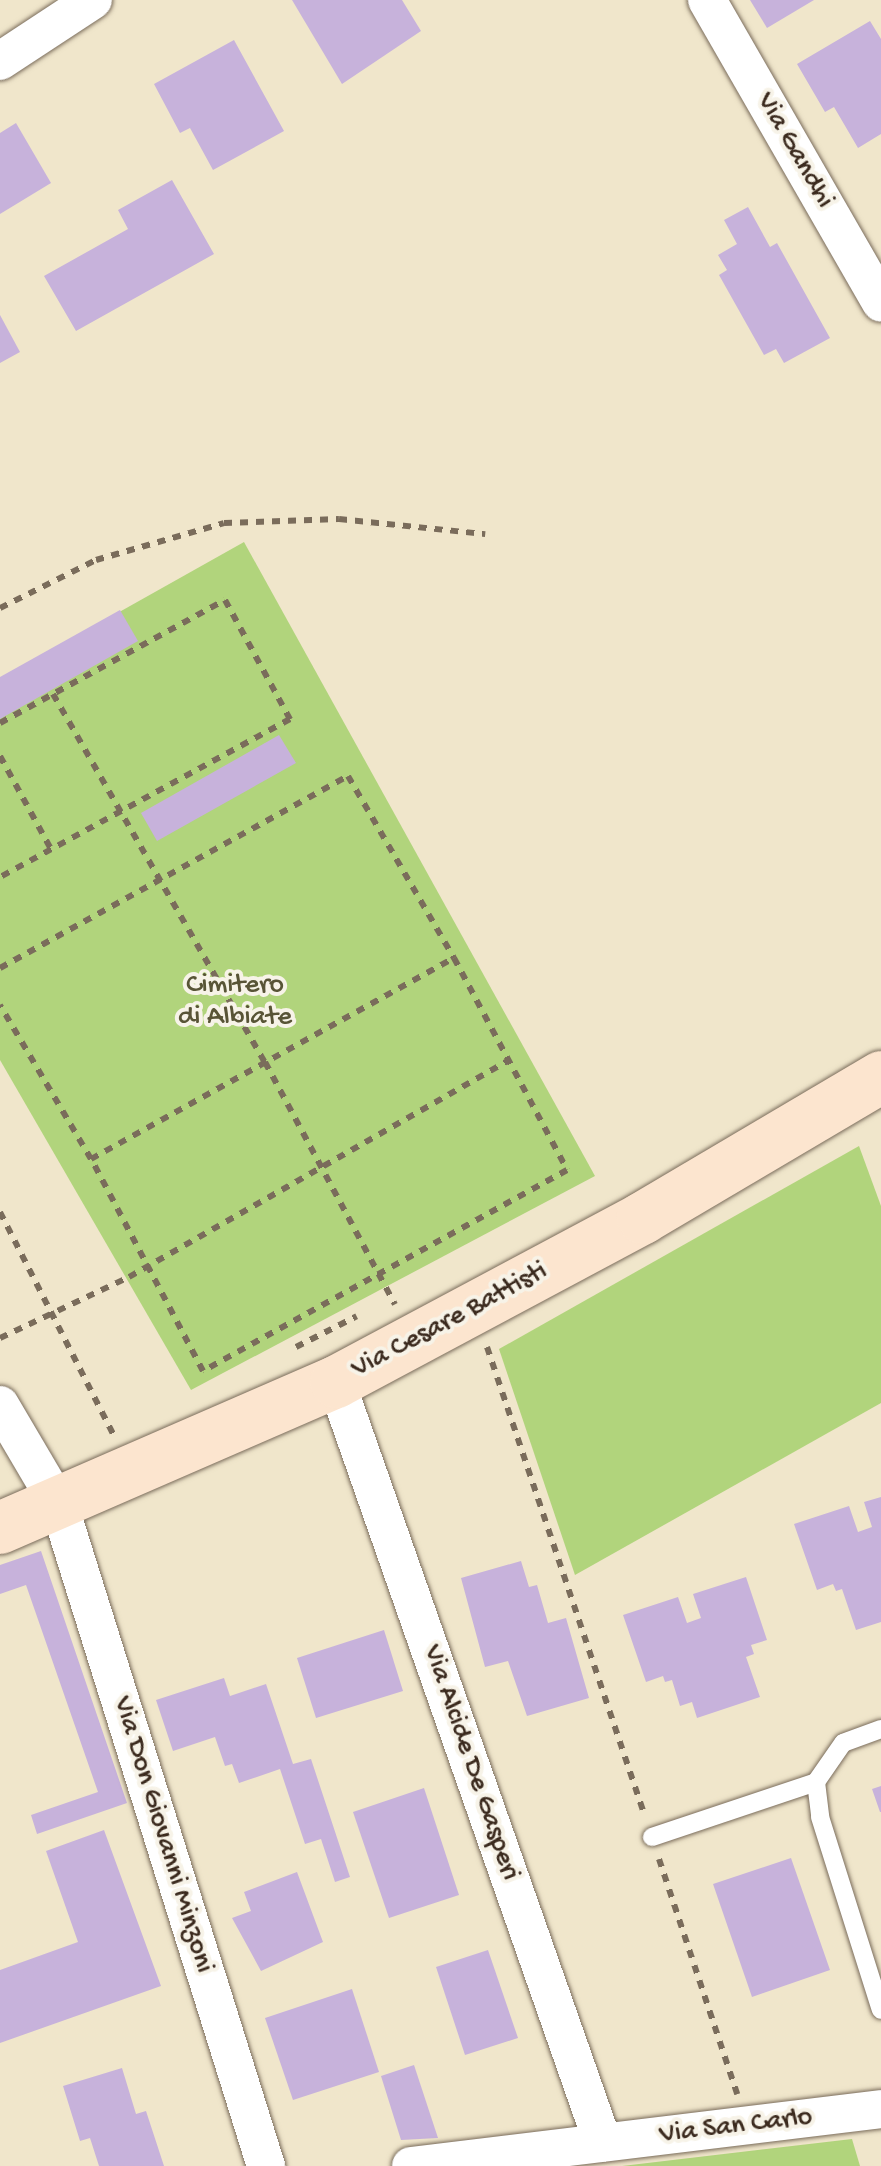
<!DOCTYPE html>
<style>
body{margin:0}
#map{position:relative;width:881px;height:2166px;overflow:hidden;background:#f0e6cb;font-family:"Gochi Hand",sans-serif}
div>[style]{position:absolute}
.green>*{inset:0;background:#b1d47c}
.building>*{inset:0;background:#c7b2db}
.path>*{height:6px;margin-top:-3px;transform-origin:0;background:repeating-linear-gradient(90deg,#7a6c5b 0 8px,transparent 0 16px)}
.roads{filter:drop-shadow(0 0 2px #7a6c5b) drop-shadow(0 0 2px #7a6c5b)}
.lane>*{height:18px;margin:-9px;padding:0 9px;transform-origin:9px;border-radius:9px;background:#fff}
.street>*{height:38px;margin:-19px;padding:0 19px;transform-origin:19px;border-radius:19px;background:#fff}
.secondary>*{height:52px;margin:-26px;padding:0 26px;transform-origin:26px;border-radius:26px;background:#fce5cf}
span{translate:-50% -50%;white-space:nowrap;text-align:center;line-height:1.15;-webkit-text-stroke:8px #f7f3e8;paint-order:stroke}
.street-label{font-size:28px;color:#3b2a1e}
.park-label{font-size:28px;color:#585436}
</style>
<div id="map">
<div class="green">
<div style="clip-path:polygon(244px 542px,595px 1176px,191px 1390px,0 1060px,0 679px)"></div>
<div style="clip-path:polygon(859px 1146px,881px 1206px,881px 1403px,575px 1575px,499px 1349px)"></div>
<div style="clip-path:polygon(852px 2139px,860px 2166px,622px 2166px)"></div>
</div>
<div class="building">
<div style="clip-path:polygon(292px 0,402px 0,421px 31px,342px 84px)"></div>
<div style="clip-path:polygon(750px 0,814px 0,767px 28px)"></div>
<div style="clip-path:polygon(870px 21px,881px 39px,881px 134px,858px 148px,834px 107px,825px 112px,797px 64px)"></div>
<div style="clip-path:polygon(234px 40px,284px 131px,213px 170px,190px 128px,180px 133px,154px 84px)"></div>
<div style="clip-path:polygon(16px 123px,51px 183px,0 214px,0 133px)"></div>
<div style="clip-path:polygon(172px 180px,214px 254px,76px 331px,44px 276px,128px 229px,118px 210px)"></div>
<div style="clip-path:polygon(748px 207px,770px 247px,777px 243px,830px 338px,784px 363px,776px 349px,764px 355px,719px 275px,727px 270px,718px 255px,737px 244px,724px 220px)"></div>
<div style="clip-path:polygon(0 315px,20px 352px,0 363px)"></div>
<div style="clip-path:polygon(120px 610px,138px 641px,0 719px,0 677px)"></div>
<div style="clip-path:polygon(279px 735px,296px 763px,157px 841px,141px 813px)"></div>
<div style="clip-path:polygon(881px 1497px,881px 1622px,856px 1630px,842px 1589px,836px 1591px,833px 1584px,817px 1590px,794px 1524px,849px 1506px,858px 1532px,872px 1527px,864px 1502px)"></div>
<div style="clip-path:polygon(41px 1551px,127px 1803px,37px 1834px,31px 1815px,98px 1792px,26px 1585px,0 1594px,0 1565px)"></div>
<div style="clip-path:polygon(521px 1561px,529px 1587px,537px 1585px,548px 1623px,566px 1618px,589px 1698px,527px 1716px,508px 1661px,485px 1667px,461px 1578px)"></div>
<div style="clip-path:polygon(746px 1577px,767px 1640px,751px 1645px,754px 1654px,746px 1657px,760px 1697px,697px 1718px,692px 1702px,680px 1706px,672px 1680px,665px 1682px,663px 1676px,646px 1682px,623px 1615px,678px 1597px,687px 1623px,701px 1618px,693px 1594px)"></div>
<div style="clip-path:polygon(384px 1630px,403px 1691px,316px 1718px,297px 1658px)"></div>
<div style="clip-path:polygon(224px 1678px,230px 1696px,266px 1684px,293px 1764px,311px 1759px,350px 1877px,335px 1882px,321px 1839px,305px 1844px,280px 1769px,239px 1783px,232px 1764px,225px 1766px,215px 1737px,173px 1751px,156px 1700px)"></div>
<div style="clip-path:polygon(881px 1786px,881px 1812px,880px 1812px,872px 1789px)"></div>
<div style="clip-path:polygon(424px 1788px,459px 1895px,389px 1918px,353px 1812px)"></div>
<div style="clip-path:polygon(104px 1830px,161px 1986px,0 2043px,0 1970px,78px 1942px,46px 1851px)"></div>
<div style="clip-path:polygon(791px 1858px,830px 1970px,752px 1997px,713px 1884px)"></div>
<div style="clip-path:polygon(297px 1872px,323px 1942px,261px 1971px,232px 1918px,251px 1911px,244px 1892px)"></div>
<div style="clip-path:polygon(488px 1950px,518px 2038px,465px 2055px,436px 1967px)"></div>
<div style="clip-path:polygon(352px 1989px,379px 2072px,293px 2100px,265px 2018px)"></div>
<div style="clip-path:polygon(414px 2065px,438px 2138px,401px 2140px,381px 2076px)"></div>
<div style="clip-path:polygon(122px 2068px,136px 2114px,146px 2111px,164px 2166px,99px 2166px,90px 2138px,80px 2141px,63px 2086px)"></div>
</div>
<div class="path">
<div style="left:0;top:608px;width:107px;rotate:-26.6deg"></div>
<div style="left:96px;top:560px;width:133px;rotate:-16.1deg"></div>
<div style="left:224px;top:523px;width:115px;rotate:-2deg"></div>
<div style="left:339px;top:519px;width:147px;rotate:5.9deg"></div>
<div style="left:53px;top:694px;width:425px;rotate:60.1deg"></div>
<div style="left:265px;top:1062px;width:275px;rotate:61.8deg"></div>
<div style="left:0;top:723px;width:256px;rotate:-28.7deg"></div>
<div style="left:225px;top:600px;width:136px;rotate:61.4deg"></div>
<div style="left:290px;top:719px;width:330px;rotate:151.4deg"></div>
<div style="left:0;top:756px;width:106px;rotate:61.3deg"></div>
<div style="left:0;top:968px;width:397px;rotate:-28.9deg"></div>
<div style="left:348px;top:776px;width:211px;rotate:59.8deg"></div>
<div style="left:454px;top:958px;width:240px;rotate:61.9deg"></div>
<div style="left:567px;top:1170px;width:416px;rotate:151.1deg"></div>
<div style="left:203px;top:1371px;width:240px;rotate:-117.8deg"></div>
<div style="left:91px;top:1159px;width:179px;rotate:-120.6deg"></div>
<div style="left:91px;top:1159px;width:415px;rotate:-29deg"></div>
<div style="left:0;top:1212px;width:249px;rotate:63deg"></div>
<div style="left:0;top:1338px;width:143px;rotate:-25.3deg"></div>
<div style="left:129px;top:1277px;width:435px;rotate:-29.7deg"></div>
<div style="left:296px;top:1347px;width:68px;rotate:-26.9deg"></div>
<div style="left:487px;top:1347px;width:493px;rotate:71.4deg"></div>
<div style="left:659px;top:1859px;width:248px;rotate:71.6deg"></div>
</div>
<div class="roads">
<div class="lane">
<div style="left:881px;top:1729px;width:40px;rotate:159.8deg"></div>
<div style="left:843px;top:1743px;width:47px;rotate:124.7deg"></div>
<div style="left:816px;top:1782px;width:35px;rotate:83deg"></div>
<div style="left:820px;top:1817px;width:202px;rotate:72.5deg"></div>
<div style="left:652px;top:1837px;width:173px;rotate:-18.5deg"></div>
</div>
<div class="street">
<div style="left:707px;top:0;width:349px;rotate:60.1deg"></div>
<div style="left:0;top:61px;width:111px;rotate:-33.3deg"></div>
<div style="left:336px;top:1382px;width:806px;rotate:70.67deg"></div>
<div style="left:0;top:1405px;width:116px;rotate:59.5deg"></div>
<div style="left:59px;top:1505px;width:693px;rotate:72.61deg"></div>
<div style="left:411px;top:2166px;width:473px;rotate:-6.9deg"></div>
</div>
<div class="secondary">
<div style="left:0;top:1528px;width:366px;rotate:-23.5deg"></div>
<div style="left:336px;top:1382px;width:348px;rotate:-28.1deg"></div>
<div style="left:643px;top:1218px;width:277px;rotate:-30.6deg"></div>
</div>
</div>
<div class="street-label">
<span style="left:794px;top:151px;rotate:60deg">Via Gandhi</span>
<span style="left:450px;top:1321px;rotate:-28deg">Via Cesare Battisti</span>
<span style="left:470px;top:1763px;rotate:71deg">Via Alcide De Gasperi</span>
<span style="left:162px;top:1835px;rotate:73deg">Via Don Giovanni Minzoni</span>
<span style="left:736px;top:2127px;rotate:-7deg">Via San Carlo</span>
</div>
<div class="park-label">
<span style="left:235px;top:1002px">Cimitero<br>di Albiate</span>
</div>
</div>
